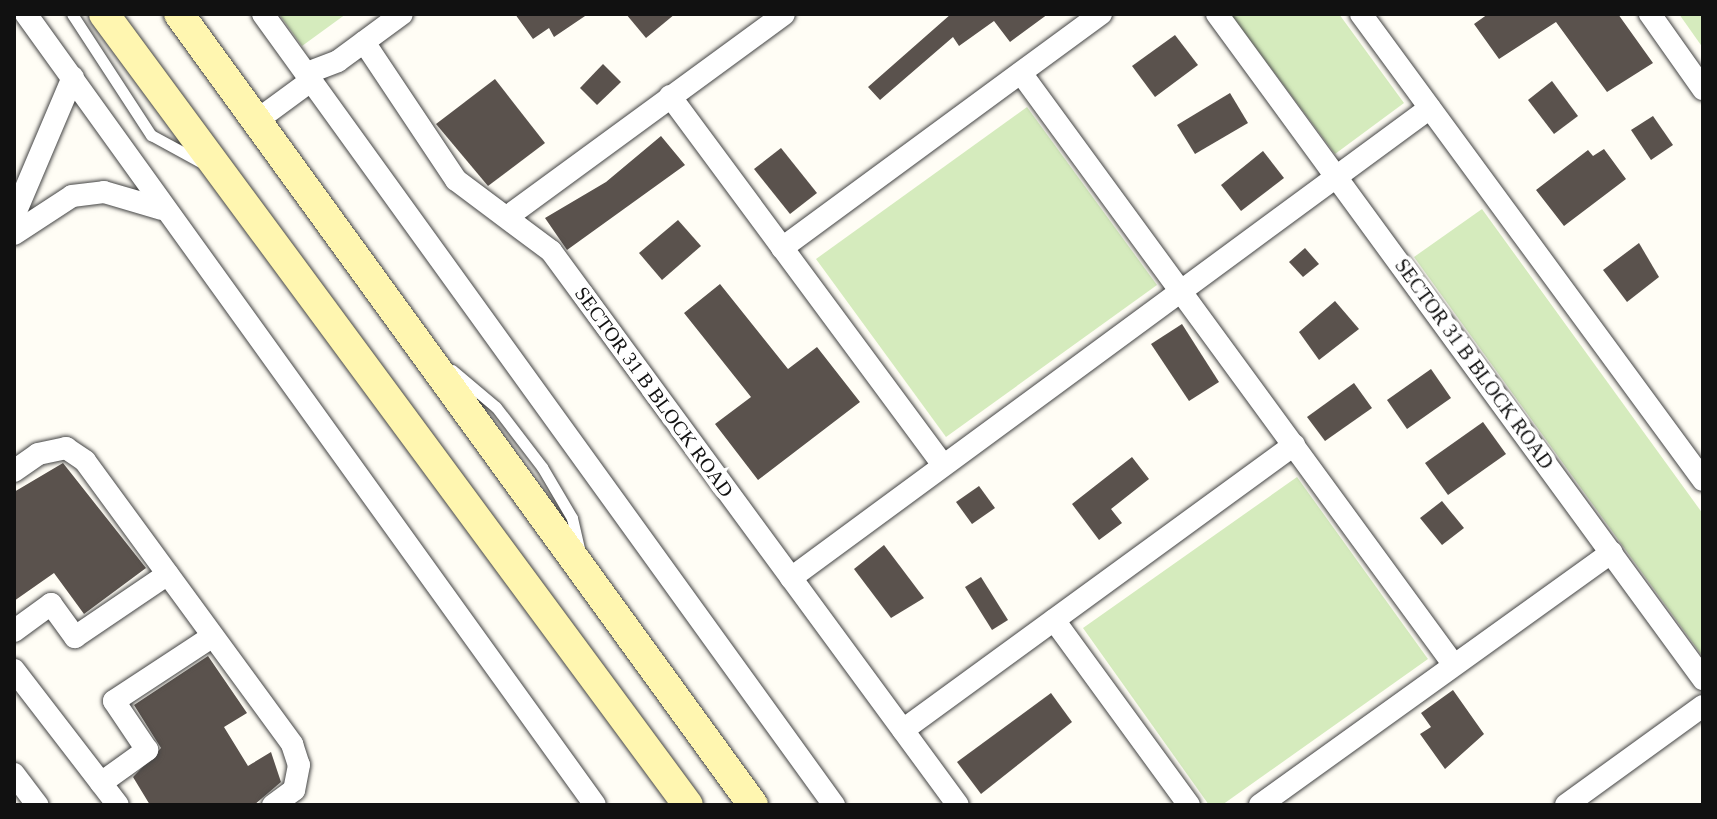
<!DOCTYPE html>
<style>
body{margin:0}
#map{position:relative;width:1717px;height:819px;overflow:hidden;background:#fffdf5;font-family:"Times New Roman",serif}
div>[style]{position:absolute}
.green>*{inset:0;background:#d5ebbd}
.building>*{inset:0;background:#5a524d}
.roads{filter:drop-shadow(0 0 2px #444) drop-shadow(0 0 2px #444)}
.lane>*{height:11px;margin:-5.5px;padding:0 5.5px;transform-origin:5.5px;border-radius:5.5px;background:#fff}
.street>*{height:22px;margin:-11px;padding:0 11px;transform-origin:11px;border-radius:11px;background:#fff}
.secondary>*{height:30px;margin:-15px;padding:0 15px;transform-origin:15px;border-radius:15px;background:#fff6b0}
span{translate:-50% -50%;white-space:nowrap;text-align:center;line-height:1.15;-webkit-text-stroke:8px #fff;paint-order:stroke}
.street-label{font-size:20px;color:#111}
.frame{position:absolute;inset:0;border:16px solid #111;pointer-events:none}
</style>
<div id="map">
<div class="green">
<div style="clip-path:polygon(279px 14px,346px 14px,302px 46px)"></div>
<div style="clip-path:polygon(1231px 14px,1339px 14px,1404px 103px,1335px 154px)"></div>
<div style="clip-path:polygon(1679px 14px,1703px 14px,1703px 48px)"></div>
<div style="clip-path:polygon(1027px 107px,1157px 285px,946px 437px,816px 259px)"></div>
<div style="clip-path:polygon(1482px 209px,1703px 514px,1703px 657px,1414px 257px)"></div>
<div style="clip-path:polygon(1297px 477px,1428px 659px,1222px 805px,1209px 805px,1083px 628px)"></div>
</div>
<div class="building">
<div style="clip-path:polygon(515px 14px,588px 14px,554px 37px,549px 28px,533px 39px)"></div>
<div style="clip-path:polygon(626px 14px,675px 14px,646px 38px)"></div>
<div style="clip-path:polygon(951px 14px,1048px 14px,1010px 42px,994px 21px,959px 46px,953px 37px,880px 100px,868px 87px)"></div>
<div style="clip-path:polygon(1488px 14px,1618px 14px,1653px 63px,1607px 92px,1556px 22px,1499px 59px,1474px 24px)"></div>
<div style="clip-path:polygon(1175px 35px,1198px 65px,1155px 97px,1132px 66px)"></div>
<div style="clip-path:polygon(603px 64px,621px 82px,597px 105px,580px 88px)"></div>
<div style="clip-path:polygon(495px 79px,545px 143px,488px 186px,436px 124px)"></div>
<div style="clip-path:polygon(1552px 81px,1578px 116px,1554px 134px,1528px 100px)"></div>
<div style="clip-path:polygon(1230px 93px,1248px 123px,1195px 154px,1177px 125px)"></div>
<div style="clip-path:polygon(1653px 116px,1673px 145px,1651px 160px,1631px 130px)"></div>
<div style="clip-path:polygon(661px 136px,685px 165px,567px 250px,545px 218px,606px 182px)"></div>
<div style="clip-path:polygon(781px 148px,817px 193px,790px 214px,754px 169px)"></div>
<div style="clip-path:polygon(1604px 149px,1626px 179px,1564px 226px,1536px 190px,1588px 150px,1593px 156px)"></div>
<div style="clip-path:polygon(1263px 151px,1284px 178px,1241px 211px,1221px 185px)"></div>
<div style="clip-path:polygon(678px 220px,701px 246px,662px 280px,639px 253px)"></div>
<div style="clip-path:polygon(1639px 243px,1659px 277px,1627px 302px,1603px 270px)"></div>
<div style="clip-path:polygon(1305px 248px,1319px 264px,1303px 277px,1289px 262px)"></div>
<div style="clip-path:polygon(720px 284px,788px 369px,817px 347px,860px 402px,758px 480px,715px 424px,751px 397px,684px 313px)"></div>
<div style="clip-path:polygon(1335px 301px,1359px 329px,1319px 360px,1299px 332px)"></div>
<div style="clip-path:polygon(1182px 324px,1219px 382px,1189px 401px,1151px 344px)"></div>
<div style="clip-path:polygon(1431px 369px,1451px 398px,1407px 429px,1387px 400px)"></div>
<div style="clip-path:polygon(1354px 383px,1372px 408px,1325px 441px,1307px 417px)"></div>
<div style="clip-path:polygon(1483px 422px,1506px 454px,1448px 495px,1425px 463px)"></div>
<div style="clip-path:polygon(1132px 457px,1149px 479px,1111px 509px,1122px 523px,1099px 540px,1072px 504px)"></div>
<div style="clip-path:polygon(63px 463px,146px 568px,84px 614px,54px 573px,14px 601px,14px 492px)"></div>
<div style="clip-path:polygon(979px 486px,995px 508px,972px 524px,956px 502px)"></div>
<div style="clip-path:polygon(1442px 501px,1464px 528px,1442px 545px,1420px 518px)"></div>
<div style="clip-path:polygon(884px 545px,924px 598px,891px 618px,854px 569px)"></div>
<div style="clip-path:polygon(981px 577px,1008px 620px,992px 630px,965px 587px)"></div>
<div style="clip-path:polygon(208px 656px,247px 713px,224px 727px,248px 766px,271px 752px,281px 782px,254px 805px,150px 805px,133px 777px,161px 748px,134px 705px)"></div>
<div style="clip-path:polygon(1453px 690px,1484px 734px,1445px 769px,1420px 734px,1431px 727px,1421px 713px)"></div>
<div style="clip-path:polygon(1051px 693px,1072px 722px,981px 794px,957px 762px)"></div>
</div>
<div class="roads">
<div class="lane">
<div style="left:72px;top:14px;width:145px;rotate:56.9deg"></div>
<div style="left:151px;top:135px;width:63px;rotate:28.6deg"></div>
<div style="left:452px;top:370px;width:57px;rotate:40.1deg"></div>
<div style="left:496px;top:407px;width:76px;rotate:52.5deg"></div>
<div style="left:542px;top:467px;width:59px;rotate:59.5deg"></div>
<div style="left:572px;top:518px;width:31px;rotate:77deg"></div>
</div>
<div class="street">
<div style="left:26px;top:14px;width:974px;rotate:54.27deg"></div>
<div style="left:263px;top:14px;width:976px;rotate:54.18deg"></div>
<div style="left:1217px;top:14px;width:824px;rotate:53.84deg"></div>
<div style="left:1361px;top:14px;width:578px;rotate:53.72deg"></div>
<div style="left:1650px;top:14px;width:92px;rotate:54.8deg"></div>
<div style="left:364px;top:42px;width:166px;rotate:56.3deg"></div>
<div style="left:456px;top:180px;width:119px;rotate:36.8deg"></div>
<div style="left:551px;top:251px;width:687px;rotate:53.7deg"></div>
<div style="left:307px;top:73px;width:33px;rotate:-21deg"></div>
<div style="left:338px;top:61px;width:79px;rotate:-36.3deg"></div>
<div style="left:1021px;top:73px;width:733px;rotate:53.82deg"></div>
<div style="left:670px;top:96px;width:459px;rotate:53.5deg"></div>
<div style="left:256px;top:121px;width:69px;rotate:-36.2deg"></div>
<div style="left:14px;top:216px;width:151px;rotate:-67deg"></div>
<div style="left:507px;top:217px;width:343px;rotate:-36.2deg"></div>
<div style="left:14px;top:234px;width:69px;rotate:-33.2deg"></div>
<div style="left:72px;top:196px;width:32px;rotate:-7deg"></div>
<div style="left:104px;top:192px;width:60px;rotate:16.3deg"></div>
<div style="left:782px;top:248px;width:396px;rotate:-36.3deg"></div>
<div style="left:14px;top:471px;width:29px;rotate:-35deg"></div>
<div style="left:38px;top:454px;width:29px;rotate:-12deg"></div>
<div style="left:66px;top:448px;width:23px;rotate:34deg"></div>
<div style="left:85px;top:461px;width:351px;rotate:53.8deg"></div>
<div style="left:292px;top:744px;width:22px;rotate:72deg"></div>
<div style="left:299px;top:765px;width:25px;rotate:101deg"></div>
<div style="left:294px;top:790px;width:26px;rotate:144deg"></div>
<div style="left:791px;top:578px;width:793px;rotate:-36.34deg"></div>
<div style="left:1054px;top:620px;width:229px;rotate:53.9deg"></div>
<div style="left:14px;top:631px;width:46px;rotate:-36.1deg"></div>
<div style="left:51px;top:604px;width:41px;rotate:54deg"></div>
<div style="left:75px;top:637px;width:112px;rotate:-34.1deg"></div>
<div style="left:14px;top:670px;width:170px;rotate:52.4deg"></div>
<div style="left:903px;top:730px;width:484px;rotate:-36.1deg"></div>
<div style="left:14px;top:774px;width:39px;rotate:53deg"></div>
<div style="left:101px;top:783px;width:57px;rotate:-35.7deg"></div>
<div style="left:147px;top:750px;width:59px;rotate:-124deg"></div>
<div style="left:114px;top:701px;width:118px;rotate:-33.3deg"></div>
<div style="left:1260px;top:805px;width:433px;rotate:-35.7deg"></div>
<div style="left:1566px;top:805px;width:169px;rotate:-35.9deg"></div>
</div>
<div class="secondary">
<div style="left:104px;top:14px;width:983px;rotate:53.56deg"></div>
<div style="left:179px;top:14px;width:977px;rotate:54.03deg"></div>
</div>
</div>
<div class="street-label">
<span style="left:1474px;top:364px;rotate:54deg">SECTOR 31 B BLOCK ROAD</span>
<span style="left:654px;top:392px;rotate:54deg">SECTOR 31 B BLOCK ROAD</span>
</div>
<div class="frame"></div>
</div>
